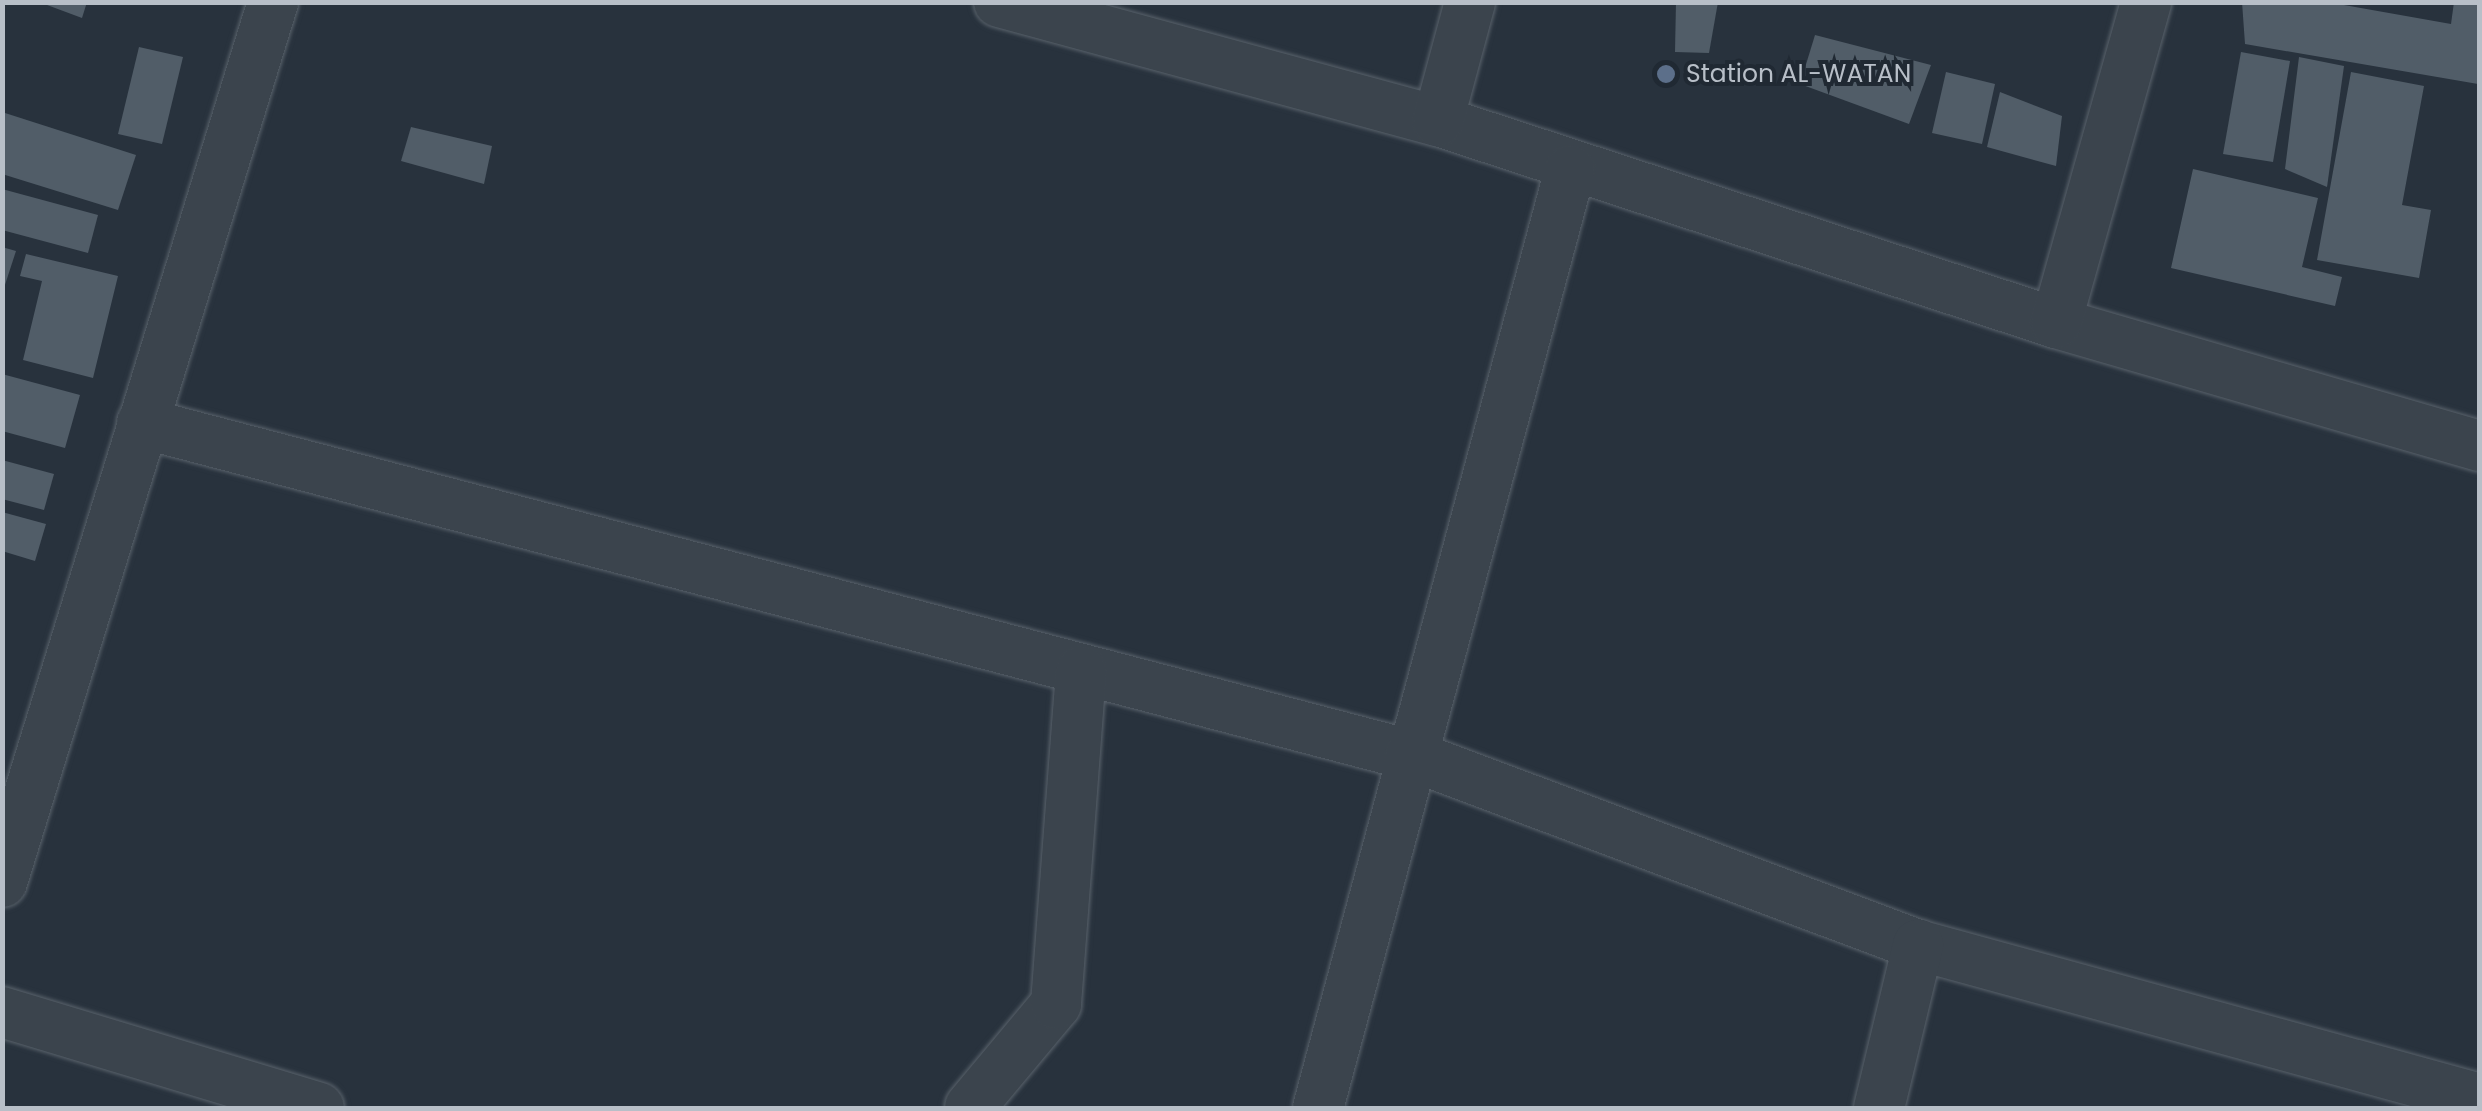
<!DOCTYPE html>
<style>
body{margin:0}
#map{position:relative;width:2482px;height:1111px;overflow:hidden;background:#28323d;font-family:Poppins,sans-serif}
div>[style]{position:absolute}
.building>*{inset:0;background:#515d68}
.roads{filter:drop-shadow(0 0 2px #59626b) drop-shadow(0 0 2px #59626b)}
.street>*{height:50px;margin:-25px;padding:0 25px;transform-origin:25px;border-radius:25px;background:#3b444d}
.dots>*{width:28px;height:28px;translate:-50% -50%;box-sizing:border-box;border:5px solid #202933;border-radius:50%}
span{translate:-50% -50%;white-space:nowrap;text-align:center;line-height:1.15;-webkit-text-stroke:8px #202933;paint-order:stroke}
.poi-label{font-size:25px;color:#b8bfc8}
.left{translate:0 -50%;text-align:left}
.frame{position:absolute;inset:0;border:5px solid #b8bfc8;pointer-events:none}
</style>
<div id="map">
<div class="building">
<div style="clip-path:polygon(39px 2px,87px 2px,82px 18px)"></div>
<div style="clip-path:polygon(1676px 2px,1718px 2px,1709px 53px,1675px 52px)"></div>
<div style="clip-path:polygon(2242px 2px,2327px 2px,2451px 24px,2454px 2px,2480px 2px,2478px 84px,2245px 44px)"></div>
<div style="clip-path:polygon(1815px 35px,1931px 65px,1909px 124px,1800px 84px)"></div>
<div style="clip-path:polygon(139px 47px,183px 57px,162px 144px,118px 134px)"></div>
<div style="clip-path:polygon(2241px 52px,2290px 61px,2273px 162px,2223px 154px)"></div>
<div style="clip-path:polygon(2299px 57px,2344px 66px,2327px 187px,2285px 169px)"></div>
<div style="clip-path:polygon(1946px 72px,1995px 84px,1982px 144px,1932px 133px)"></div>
<div style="clip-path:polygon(2351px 72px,2424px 86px,2402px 205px,2431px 210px,2419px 278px,2317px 260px)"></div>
<div style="clip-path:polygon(2000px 92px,2062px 116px,2056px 166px,1987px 147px)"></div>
<div style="clip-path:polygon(5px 113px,136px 155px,118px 210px,2px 174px)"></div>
<div style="clip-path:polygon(411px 127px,492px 146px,484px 184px,401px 161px)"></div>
<div style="clip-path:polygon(2193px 169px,2318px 198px,2302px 267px,2342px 277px,2335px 306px,2171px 268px)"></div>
<div style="clip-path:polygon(2px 189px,98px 215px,88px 253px,2px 230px)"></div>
<div style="clip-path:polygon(2px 247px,16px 251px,3px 291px,2px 291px)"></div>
<div style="clip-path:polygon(26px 254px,118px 276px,93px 378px,23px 360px,42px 281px,20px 276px)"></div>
<div style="clip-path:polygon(2px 374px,80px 395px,65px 448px,2px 431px)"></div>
<div style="clip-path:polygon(2px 460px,54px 474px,44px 510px,2px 499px)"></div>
<div style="clip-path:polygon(2px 512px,46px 524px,35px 561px,2px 551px)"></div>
</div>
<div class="roads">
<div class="street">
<div style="left:999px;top:2px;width:455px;rotate:15.2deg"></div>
<div style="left:1438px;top:121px;width:650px;rotate:18.1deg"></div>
<div style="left:2056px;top:323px;width:441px;rotate:16.2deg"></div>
<div style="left:1438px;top:121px;width:123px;rotate:-74.9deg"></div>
<div style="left:2056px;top:323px;width:333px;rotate:-74.3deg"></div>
<div style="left:142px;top:423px;width:1311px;rotate:14.67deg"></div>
<div style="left:1410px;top:755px;width:542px;rotate:20.51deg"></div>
<div style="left:1918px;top:945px;width:583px;rotate:15.32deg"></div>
<div style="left:2px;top:882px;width:921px;rotate:-72.88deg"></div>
<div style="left:2px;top:1012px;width:331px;rotate:16.8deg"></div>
<div style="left:970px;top:1107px;width:134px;rotate:-50.1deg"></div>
<div style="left:1056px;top:1004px;width:334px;rotate:-85.7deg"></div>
<div style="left:1318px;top:1108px;width:971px;rotate:-74.96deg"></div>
<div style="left:1879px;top:1108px;width:168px;rotate:-76.5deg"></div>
</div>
</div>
<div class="dots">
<div style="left:1666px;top:74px;background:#5c6f8a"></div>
</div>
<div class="poi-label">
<span class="left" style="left:1686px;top:74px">Station AL-WATAN</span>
</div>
<div class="frame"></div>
</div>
